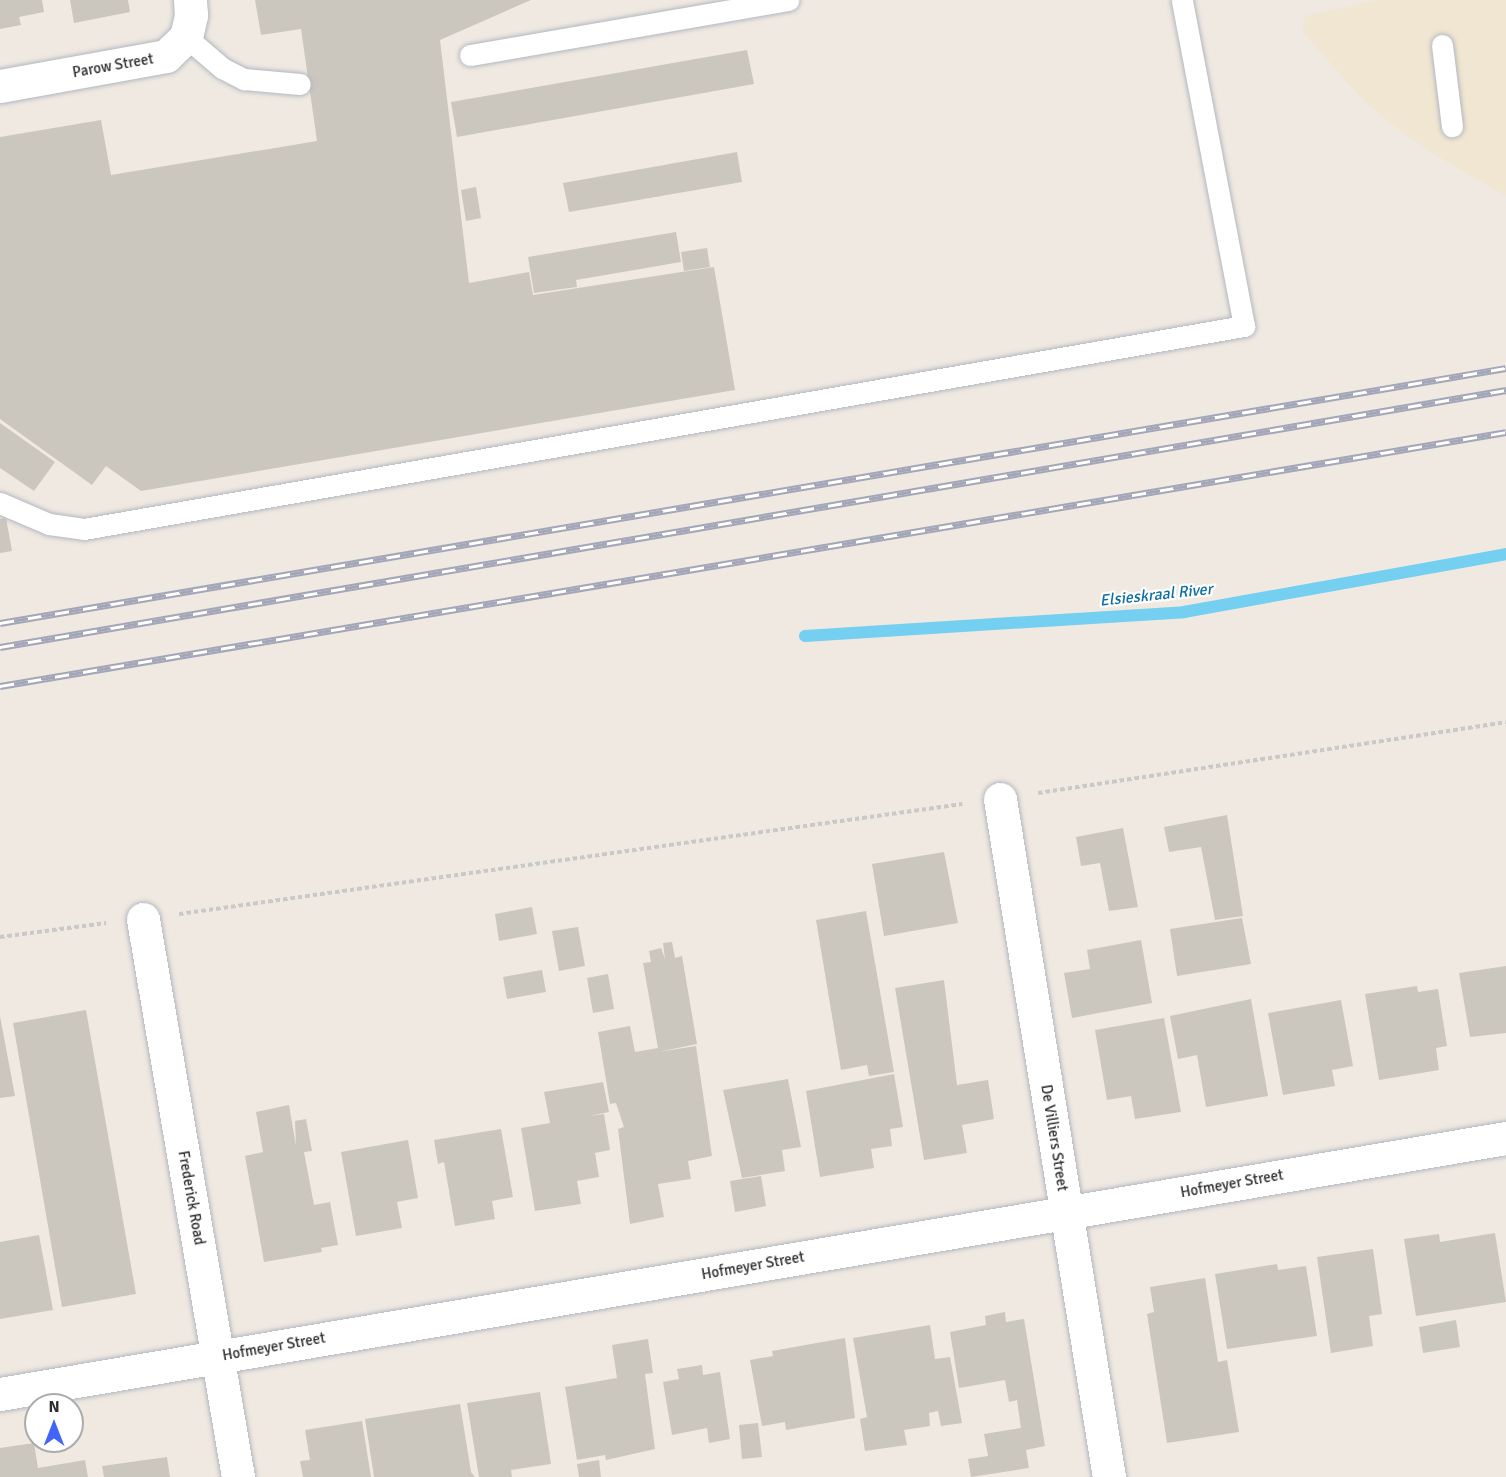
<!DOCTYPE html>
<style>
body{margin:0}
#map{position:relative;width:1506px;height:1477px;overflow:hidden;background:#efe9e1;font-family:Signika,sans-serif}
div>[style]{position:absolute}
.education>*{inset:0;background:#f0e6d1}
.stream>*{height:12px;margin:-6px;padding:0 6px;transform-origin:6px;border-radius:6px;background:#75cff0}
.building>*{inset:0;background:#cbc7bf}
.path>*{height:4px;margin-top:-2px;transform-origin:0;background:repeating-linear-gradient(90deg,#c9c9c9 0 4.5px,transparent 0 7.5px)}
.roads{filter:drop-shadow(0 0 2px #b4b7c1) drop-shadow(0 0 2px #b4b7c1)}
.lane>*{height:21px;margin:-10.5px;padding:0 10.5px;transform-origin:10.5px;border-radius:10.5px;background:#fff}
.street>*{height:33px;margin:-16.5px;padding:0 16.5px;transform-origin:16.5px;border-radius:16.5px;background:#fff}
.rail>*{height:7px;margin-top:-3.5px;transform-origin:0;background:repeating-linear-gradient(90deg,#fff 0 14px,#a3a6b8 0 28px);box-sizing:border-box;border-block:2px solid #a3a6b8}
span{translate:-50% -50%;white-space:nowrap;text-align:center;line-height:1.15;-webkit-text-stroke:4.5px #fff;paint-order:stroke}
.street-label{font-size:15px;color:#2e2e2e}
.water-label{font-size:16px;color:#0d6fa3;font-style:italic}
.north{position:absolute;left:24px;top:1393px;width:60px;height:60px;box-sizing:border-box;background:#fff;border:2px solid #ababab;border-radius:50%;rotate:0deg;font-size:16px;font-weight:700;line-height:24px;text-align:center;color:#2e2e2e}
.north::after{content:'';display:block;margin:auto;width:21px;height:27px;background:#4264fb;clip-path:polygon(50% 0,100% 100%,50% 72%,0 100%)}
</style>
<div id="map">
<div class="education">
<div style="clip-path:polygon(1377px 0,1506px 0,1506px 196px,1427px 150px,1390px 123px,1362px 99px,1302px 31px,1305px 16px)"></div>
</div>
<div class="stream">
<div style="left:805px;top:636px;width:380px;rotate:-3.6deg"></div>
<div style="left:1184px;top:612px;width:327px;rotate:-10.2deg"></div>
</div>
<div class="building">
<div style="clip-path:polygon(0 0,42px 0,44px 12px,19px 17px,21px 25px,0 29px)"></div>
<div style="clip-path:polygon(70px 0,128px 0,130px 12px,74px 23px)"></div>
<div style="clip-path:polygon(255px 0,531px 0,440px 40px,469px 283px,529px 272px,533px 295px,714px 267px,735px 390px,141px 491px,106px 466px,92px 485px,0 419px,0 137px,101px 120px,111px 175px,317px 141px,301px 29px,261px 35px)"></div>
<div style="clip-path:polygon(747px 50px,754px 84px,457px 137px,451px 102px)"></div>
<div style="clip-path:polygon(737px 152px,742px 182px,569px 212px,563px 183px)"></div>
<div style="clip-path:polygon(476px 187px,481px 218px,466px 221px,461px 190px)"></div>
<div style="clip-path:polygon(676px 232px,681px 262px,576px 280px,577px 287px,534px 293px,528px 257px)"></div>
<div style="clip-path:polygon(707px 248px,710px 267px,684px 271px,681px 252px)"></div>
<div style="clip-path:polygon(0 423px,55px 462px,34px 491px,0 468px)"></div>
<div style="clip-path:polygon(6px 518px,12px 551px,0 553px,0 519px)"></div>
<div style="clip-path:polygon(1227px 815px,1243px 916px,1215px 920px,1201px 847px,1169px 852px,1164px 827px)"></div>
<div style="clip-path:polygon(1123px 828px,1138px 907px,1109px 911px,1100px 863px,1081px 866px,1076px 837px)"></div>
<div style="clip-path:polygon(944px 852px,958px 923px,884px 936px,872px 864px)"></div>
<div style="clip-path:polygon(532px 907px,537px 934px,499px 941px,495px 914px)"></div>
<div style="clip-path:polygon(866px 911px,894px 1072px,869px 1076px,867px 1065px,841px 1070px,816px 920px)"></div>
<div style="clip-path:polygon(1242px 918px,1251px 964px,1177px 976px,1170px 929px)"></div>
<div style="clip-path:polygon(578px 927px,585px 966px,559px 971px,552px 931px)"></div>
<div style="clip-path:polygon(1141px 940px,1152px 1003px,1072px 1018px,1064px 973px,1090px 969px,1087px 950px)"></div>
<div style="clip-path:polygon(672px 942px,675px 958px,682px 956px,697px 1044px,658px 1052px,696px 1046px,712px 1156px,688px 1161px,691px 1179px,658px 1184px,664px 1217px,630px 1224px,618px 1129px,624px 1127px,616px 1103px,610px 1104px,598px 1032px,630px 1026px,635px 1052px,658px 1048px,643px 963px,651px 962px,649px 951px,661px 948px,665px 959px,663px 943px)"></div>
<div style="clip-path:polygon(1506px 966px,1506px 1033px,1470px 1037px,1459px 973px)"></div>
<div style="clip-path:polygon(542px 970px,546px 992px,507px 999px,503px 977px)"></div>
<div style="clip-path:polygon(608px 974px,614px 1009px,593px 1013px,587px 978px)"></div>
<div style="clip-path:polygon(944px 980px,957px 1085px,988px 1080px,994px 1119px,962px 1125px,967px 1153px,924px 1160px,895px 988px)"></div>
<div style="clip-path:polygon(1417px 986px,1418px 992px,1438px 989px,1447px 1046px,1436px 1048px,1439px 1070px,1379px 1080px,1365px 994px)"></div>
<div style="clip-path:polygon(1251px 999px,1268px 1096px,1206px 1107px,1197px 1055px,1178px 1059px,1170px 1016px)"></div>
<div style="clip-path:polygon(1341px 1000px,1353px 1066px,1332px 1070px,1335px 1086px,1283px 1095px,1268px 1013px)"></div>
<div style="clip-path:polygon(86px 1010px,136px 1294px,62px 1307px,13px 1023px)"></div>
<div style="clip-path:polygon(0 1016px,15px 1096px,0 1098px)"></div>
<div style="clip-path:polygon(1164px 1018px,1181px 1112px,1135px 1119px,1131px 1096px,1107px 1100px,1095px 1030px)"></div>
<div style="clip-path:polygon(894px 1074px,903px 1127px,890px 1129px,892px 1146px,871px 1149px,874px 1168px,820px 1177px,806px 1091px)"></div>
<div style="clip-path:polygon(788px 1079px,801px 1147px,782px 1150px,785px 1171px,742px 1178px,723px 1090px)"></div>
<div style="clip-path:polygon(603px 1082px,609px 1112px,589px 1116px,604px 1114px,610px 1150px,595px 1153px,599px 1177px,577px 1181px,581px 1204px,535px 1211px,521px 1128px,550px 1123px,544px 1092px)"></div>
<div style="clip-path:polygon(289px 1105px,296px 1146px,295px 1121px,306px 1119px,312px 1151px,304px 1152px,314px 1205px,330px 1202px,338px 1245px,321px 1248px,322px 1252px,264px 1262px,245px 1156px,263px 1152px,256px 1112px)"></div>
<div style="clip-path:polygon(501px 1129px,513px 1197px,492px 1201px,495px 1219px,455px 1226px,444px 1162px,438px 1164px,434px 1140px)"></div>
<div style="clip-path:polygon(408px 1140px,418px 1198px,397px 1202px,402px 1228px,356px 1236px,341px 1152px)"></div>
<div style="clip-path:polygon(761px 1176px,766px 1206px,735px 1212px,730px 1181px)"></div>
<div style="clip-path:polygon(1495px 1233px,1506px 1302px,1416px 1316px,1404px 1239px,1439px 1234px,1440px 1242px)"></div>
<div style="clip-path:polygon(39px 1235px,53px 1310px,0 1319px,0 1242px)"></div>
<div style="clip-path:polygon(1373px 1249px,1382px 1314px,1369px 1316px,1373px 1346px,1331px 1353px,1317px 1257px)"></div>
<div style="clip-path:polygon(1277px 1264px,1278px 1270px,1306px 1266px,1317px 1336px,1227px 1349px,1215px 1274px)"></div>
<div style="clip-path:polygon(1205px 1278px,1218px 1362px,1227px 1360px,1239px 1432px,1167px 1443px,1147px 1314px,1154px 1312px,1150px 1287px)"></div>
<div style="clip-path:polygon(1005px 1312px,1006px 1322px,1024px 1319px,1045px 1446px,1026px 1450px,1029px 1468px,971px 1477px,968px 1459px,988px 1456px,984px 1434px,1021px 1428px,1017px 1400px,1009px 1402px,1005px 1380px,959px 1388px,950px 1332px,986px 1325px,985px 1316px)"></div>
<div style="clip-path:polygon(1456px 1320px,1460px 1347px,1423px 1353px,1419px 1327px)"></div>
<div style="clip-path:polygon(930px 1325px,935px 1359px,950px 1357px,962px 1423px,941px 1426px,938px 1411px,929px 1413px,930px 1426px,904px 1430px,907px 1445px,865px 1451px,860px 1419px,867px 1417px,853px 1338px)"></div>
<div style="clip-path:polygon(845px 1338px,855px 1418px,786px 1430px,785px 1422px,762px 1426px,750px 1360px,773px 1356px,772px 1351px)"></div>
<div style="clip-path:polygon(648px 1339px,653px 1373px,645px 1374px,655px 1449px,606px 1460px,605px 1455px,577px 1460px,565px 1387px,617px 1378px,612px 1345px)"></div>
<div style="clip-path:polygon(702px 1365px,703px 1375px,720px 1372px,730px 1439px,709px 1443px,707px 1428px,672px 1435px,663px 1382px,679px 1379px,677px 1369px)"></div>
<div style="clip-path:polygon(540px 1392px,551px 1464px,511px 1470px,512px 1477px,479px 1477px,467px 1403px)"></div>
<div style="clip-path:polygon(460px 1404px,471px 1472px,475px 1477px,374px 1477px,365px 1419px)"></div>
<div style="clip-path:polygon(362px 1421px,371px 1477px,303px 1477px,300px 1461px,310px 1460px,305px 1430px)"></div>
<div style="clip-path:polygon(758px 1423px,762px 1457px,742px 1459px,739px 1425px)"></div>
<div style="clip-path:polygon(34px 1443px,38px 1468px,85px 1460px,88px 1477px,0 1477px,0 1448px)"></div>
<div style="clip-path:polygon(167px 1457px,170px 1477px,104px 1477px,102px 1466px)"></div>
<div style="clip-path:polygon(599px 1460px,601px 1477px,579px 1477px,577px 1464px)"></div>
</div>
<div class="path">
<div style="left:1038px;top:793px;width:473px;rotate:-8.6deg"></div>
<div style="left:179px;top:914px;width:791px;rotate:-8deg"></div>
<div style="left:0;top:937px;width:107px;rotate:-7.5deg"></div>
</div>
<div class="roads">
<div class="lane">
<div style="left:186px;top:37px;width:48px;rotate:40.7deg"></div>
<div style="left:222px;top:68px;width:25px;rotate:27deg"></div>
<div style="left:244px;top:79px;width:56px;rotate:5.1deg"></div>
<div style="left:1442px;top:45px;width:82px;rotate:83deg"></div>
<div style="left:470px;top:55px;width:323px;rotate:-9.8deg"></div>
<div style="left:0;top:503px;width:53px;rotate:23.2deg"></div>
<div style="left:49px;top:524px;width:35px;rotate:8deg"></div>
<div style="left:84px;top:529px;width:1178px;rotate:-9.93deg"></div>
<div style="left:1244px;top:326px;width:332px;rotate:-100.8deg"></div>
</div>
<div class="street">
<div style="left:0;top:86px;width:169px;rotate:-10.2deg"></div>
<div style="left:166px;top:56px;width:28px;rotate:-44deg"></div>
<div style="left:186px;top:37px;width:23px;rotate:-77deg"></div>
<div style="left:191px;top:15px;width:15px;rotate:-94deg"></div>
<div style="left:1000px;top:799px;width:687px;rotate:80.87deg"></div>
<div style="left:143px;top:919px;width:566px;rotate:80.34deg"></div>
<div style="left:0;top:1394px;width:1528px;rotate:-9.65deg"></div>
</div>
</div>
<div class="rail">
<div style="left:0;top:623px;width:1527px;rotate:-9.61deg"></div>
<div style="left:0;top:647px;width:1528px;rotate:-9.68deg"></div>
<div style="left:0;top:686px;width:1527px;rotate:-9.57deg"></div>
</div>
<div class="street-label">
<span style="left:113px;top:66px;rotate:-10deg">Parow Street</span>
<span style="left:1054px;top:1138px;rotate:81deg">De Villiers Street</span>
<span style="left:1232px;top:1184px;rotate:-10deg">Hofmeyer Street</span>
<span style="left:191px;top:1198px;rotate:80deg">Frederick Road</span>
<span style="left:753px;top:1266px;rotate:-10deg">Hofmeyer Street</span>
<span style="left:274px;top:1347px;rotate:-10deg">Hofmeyer Street</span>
</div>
<div class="water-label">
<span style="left:1156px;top:595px;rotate:-6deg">Elsieskraal River</span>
</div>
<div class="north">N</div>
</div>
